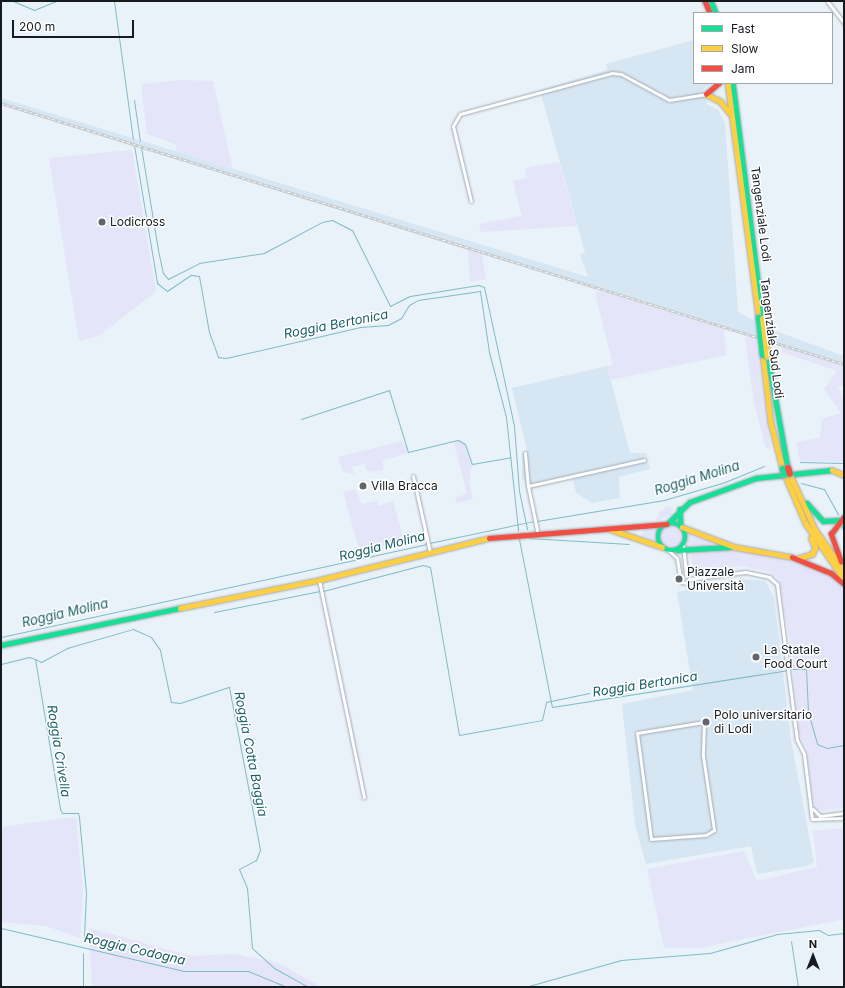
<!DOCTYPE html>
<meta charset="utf-8">
<style>
body{margin:0}
#map{position:relative;width:845px;height:988px;overflow:hidden;background:#e9f1f9;font-family:Inter,sans-serif}
div>[style]{position:absolute}
.built>*{inset:0;background:#d7e6f3}
.green>*{inset:0;background:#e5e5fa}
.round{border-radius:50%}
.stream>*{height:1px;margin:-0.5px;padding:0 0.5px;transform-origin:0.5px;border-radius:0.5px;background:#80bcc4}
.roads{filter:drop-shadow(0 0 1px #a4aab0) drop-shadow(0 0 1px #a4aab0)}
.street>*{height:3px;margin:-1.5px;padding:0 1.5px;transform-origin:1.5px;border-radius:1.5px;background:#fcfdfe}
.fast>*{height:4.5px;margin:-2.25px;padding:0 2.25px;transform-origin:2.25px;border-radius:2.25px;background:#16e098}
.fast>.ring{margin:-2.25px;padding:0;box-sizing:content-box;background:none;border:4.5px solid #16e098;border-radius:50%}
.slow>*{height:4.5px;margin:-2.25px;padding:0 2.25px;transform-origin:2.25px;border-radius:2.25px;background:#ffcf43}
.jam>*{height:4.5px;margin:-2.25px;padding:0 2.25px;transform-origin:2.25px;border-radius:2.25px;background:#f24e42}
.rail>*{height:2.5px;margin-top:-1.25px;transform-origin:0;background:repeating-linear-gradient(90deg,#fff 0 3px,#c7c9cb 0 6px);box-sizing:border-box;border-block:1px solid #c7c9cb}
.bridges{filter:drop-shadow(0 0 1px #95a7b0) drop-shadow(0 0 1px #95a7b0)}
.fast-bridge>*{height:6px;margin:-3px;padding:0 3px;transform-origin:3px;border-radius:3px;background:#16e098}
.slow-bridge>*{height:6px;margin:-3px;padding:0 3px;transform-origin:3px;border-radius:3px;background:#ffcf43}
.jam-bridge>*{height:6px;margin:-3px;padding:0 3px;transform-origin:3px;border-radius:3px;background:#f24e42}
.dots>*{width:11px;height:11px;translate:-50% -50%;box-sizing:border-box;border:2px solid #fff;border-radius:50%}
span{translate:-50% -50%;white-space:nowrap;text-align:center;line-height:1.15;-webkit-text-stroke:3px #fff;paint-order:stroke}
.street-label{font-size:12px;color:#171b20}
.poi-label{font-size:12px;color:#171b20}
.left{translate:0 -50%;text-align:left}
.water-label{font-size:13px;color:#1a6065;font-style:italic}
.frame{position:absolute;inset:0;border:2px solid #171b20;pointer-events:none}
.legend{position:absolute;left:693px;top:12px;width:140px;height:72px;box-sizing:border-box;background:#fff;border:1px solid #a2a4a6;margin:0;padding:5px 7px;list-style:none;font-size:12px;color:#171b20}
.legend li{display:flex;align-items:center;gap:8px;height:20px}
.legend b{width:20px;border:1px solid #a2a4a6}
.north{position:absolute;left:793px;top:936px;width:40px;height:40px;-webkit-text-stroke:3px #fff;paint-order:stroke;rotate:0deg;font-size:11px;font-weight:700;line-height:16px;text-align:center;color:#171b20}
.north::after{content:'';display:block;margin:auto;width:14px;height:18px;background:#171b20;clip-path:polygon(50% 0,100% 100%,50% 72%,0 100%)}
.scale{position:absolute;left:12px;top:20px;width:122px;height:18px;box-sizing:border-box;border:2px solid #171b20;border-top:0;padding-left:5px;font-size:12px;line-height:14px;white-space:nowrap;color:#171b20;-webkit-text-stroke:3px #fff;paint-order:stroke}
</style>
<div id="map">
<div class="built">
<div style="clip-path:polygon(694px 40px,694px 83px,712px 83px,703px 89px,707px 104px,718px 110px,725px 123px,738px 312px,756px 322px,756px 330px,759px 325px,844px 356px,844px 366px,1px 105px,1px 98px,588px 277px,580px 255px,585px 253px,540px 90px,607px 70px,606px 64px)"></div>
<div style="clip-path:polygon(607px 366px,630px 453px,646px 453px,650px 469px,619px 477px,620px 498px,592px 503px,576px 493px,573px 478px,526px 489px,525px 481px,522px 480px,522px 453px,527px 451px,512px 388px)"></div>
<div style="clip-path:polygon(742px 579px,765px 581px,774px 597px,791px 740px,814px 862px,807px 866px,757px 874px,751px 846px,646px 864px,635px 825px,622px 704px,693px 690px,677px 592px)"></div>
</div>
<div class="green">
<div style="clip-path:polygon(183px 80px,213px 81px,233px 170px,177px 152px,175px 144px,147px 134px,141px 84px)"></div>
<div style="clip-path:polygon(132px 150px,156px 291px,99px 336px,79px 341px,49px 158px)"></div>
<div style="clip-path:polygon(559px 162px,577px 226px,481px 232px,479px 224px,522px 216px,513px 181px,527px 178px,525px 168px)"></div>
<div style="clip-path:polygon(468px 250px,482px 255px,486px 279px,470px 282px)"></div>
<div style="clip-path:polygon(601px 291px,724px 329px,726px 355px,611px 380px,607px 366px,613px 365px,595px 292px)"></div>
<div style="clip-path:polygon(745px 336px,756px 339px,771px 449px,766px 448px,754px 403px)"></div>
<div style="clip-path:polygon(782px 347px,844px 366px,844px 384px,838px 388px,844px 400px,844px 462px,800px 461px,796px 442px,820px 438px,822px 419px,841px 413px,824px 389px,837px 371px,782px 352px)"></div>
<div style="clip-path:polygon(458px 440px,465px 444px,472px 464px,469px 482px,473px 499px,457px 503px,455px 497px,467px 494px,454px 443px)"></div>
<div style="clip-path:polygon(402px 441px,409px 453px,383px 460px,383px 470px,368px 472px,364px 464px,352px 467px,354px 474px,343px 472px,338px 457px)"></div>
<div style="clip-path:polygon(355px 489px,362px 504px,377px 501px,378px 506px,393px 501px,404px 541px,360px 553px,343px 492px)"></div>
<div style="clip-path:polygon(669px 506px,673px 509px,671px 515px,656px 521px,660px 511px)"></div>
<div class="round" style="left:660px;top:524px;width:24px;height:24px"></div>
<div style="clip-path:polygon(658px 525px,656px 542px,642px 536px,644px 528px)"></div>
<div style="clip-path:polygon(689px 531px,719px 544px,719px 545px,686px 547px)"></div>
<div style="clip-path:polygon(736px 549px,793px 560px,835px 579px,844px 589px,844px 808px,821px 811px,814px 807px,806px 748px,799px 734px,790px 641px,778px 579px,770px 572px,742px 566px,694px 572px,690px 555px,697px 551px)"></div>
<div style="clip-path:polygon(76px 817px,83px 891px,80px 938px,46px 926px,1px 922px,1px 827px)"></div>
<div style="clip-path:polygon(844px 828px,844px 919px,699px 948px,664px 948px,647px 869px,744px 851px,757px 881px,817px 867px,813px 831px)"></div>
<div style="clip-path:polygon(89px 928px,192px 956px,234px 954px,276px 962px,322px 987px,92px 987px)"></div>
</div>
<div class="stream">
<div style="left:13px;top:1px;width:23px;rotate:23deg"></div>
<div style="left:34px;top:10px;width:24px;rotate:-22deg"></div>
<div style="left:114px;top:1px;width:139px;rotate:82.2deg"></div>
<div style="left:134px;top:100px;width:41px;rotate:81.7deg"></div>
<div style="left:134px;top:145px;width:140px;rotate:80.5deg"></div>
<div style="left:157px;top:283px;width:13px;rotate:39deg"></div>
<div style="left:167px;top:291px;width:29px;rotate:-34deg"></div>
<div style="left:191px;top:275px;width:8px;rotate:7deg"></div>
<div style="left:199px;top:276px;width:57px;rotate:79.9deg"></div>
<div style="left:209px;top:332px;width:27px;rotate:70deg"></div>
<div style="left:218px;top:357px;width:8px;rotate:7deg"></div>
<div style="left:226px;top:358px;width:138px;rotate:-13deg"></div>
<div style="left:360px;top:327px;width:28px;rotate:-4deg"></div>
<div style="left:388px;top:325px;width:15px;rotate:-28deg"></div>
<div style="left:401px;top:318px;width:15px;rotate:-58deg"></div>
<div style="left:409px;top:305px;width:10px;rotate:-29deg"></div>
<div style="left:418px;top:300px;width:63px;rotate:-8.3deg"></div>
<div style="left:480px;top:291px;width:62px;rotate:81.6deg"></div>
<div style="left:489px;top:352px;width:67px;rotate:75.3deg"></div>
<div style="left:506px;top:417px;width:114px;rotate:83.9deg"></div>
<div style="left:141px;top:147px;width:104px;rotate:80.6deg"></div>
<div style="left:158px;top:250px;width:24px;rotate:78deg"></div>
<div style="left:163px;top:273px;width:8px;rotate:50deg"></div>
<div style="left:168px;top:279px;width:35px;rotate:-27deg"></div>
<div style="left:199px;top:263px;width:66px;rotate:-8.7deg"></div>
<div style="left:264px;top:253px;width:66px;rotate:-28.1deg"></div>
<div style="left:322px;top:222px;width:10px;rotate:-11deg"></div>
<div style="left:332px;top:220px;width:22px;rotate:27deg"></div>
<div style="left:352px;top:230px;width:85px;rotate:63.4deg"></div>
<div style="left:390px;top:306px;width:22px;rotate:-27deg"></div>
<div style="left:410px;top:296px;width:69px;rotate:-9.2deg"></div>
<div style="left:478px;top:285px;width:6px;rotate:18deg"></div>
<div style="left:484px;top:287px;width:142px;rotate:77.8deg"></div>
<div style="left:514px;top:426px;width:65px;rotate:85.6deg"></div>
<div style="left:519px;top:491px;width:39px;rotate:78deg"></div>
<div style="left:301px;top:419px;width:93px;rotate:-18.2deg"></div>
<div style="left:389px;top:390px;width:65px;rotate:73deg"></div>
<div style="left:408px;top:452px;width:51px;rotate:-13.5deg"></div>
<div style="left:458px;top:440px;width:8px;rotate:30deg"></div>
<div style="left:465px;top:444px;width:21px;rotate:71deg"></div>
<div style="left:472px;top:464px;width:39px;rotate:-10deg"></div>
<div style="left:800px;top:462px;width:44px;rotate:1.3deg"></div>
<div style="left:801px;top:483px;width:24px;rotate:15deg"></div>
<div style="left:824px;top:489px;width:29px;rotate:61deg"></div>
<div style="left:537px;top:521px;width:129px;rotate:-9.4deg"></div>
<div style="left:664px;top:500px;width:64px;rotate:-16.4deg"></div>
<div style="left:725px;top:482px;width:42px;rotate:-22.3deg"></div>
<div style="left:841px;top:524px;width:9px;rotate:72deg"></div>
<div style="left:529px;top:538px;width:100px;rotate:3.4deg"></div>
<div style="left:519px;top:539px;width:171px;rotate:78.9deg"></div>
<div style="left:552px;top:707px;width:238px;rotate:-8.9deg"></div>
<div style="left:429px;top:543px;width:107px;rotate:-11.8deg"></div>
<div style="left:323px;top:591px;width:103px;rotate:-14.6deg"></div>
<div style="left:423px;top:565px;width:7px;rotate:16deg"></div>
<div style="left:430px;top:567px;width:170px;rotate:80.2deg"></div>
<div style="left:459px;top:735px;width:84px;rotate:-10.2deg"></div>
<div style="left:542px;top:720px;width:18px;rotate:-77deg"></div>
<div style="left:546px;top:702px;width:44px;rotate:-11.8deg"></div>
<div style="left:214px;top:612px;width:108px;rotate:-11.2deg"></div>
<div style="left:1px;top:637px;width:435px;rotate:-12.3deg"></div>
<div style="left:35px;top:659px;width:7px;rotate:27deg"></div>
<div style="left:41px;top:662px;width:30px;rotate:-28deg"></div>
<div style="left:67px;top:648px;width:69px;rotate:-16.1deg"></div>
<div style="left:133px;top:629px;width:20px;rotate:24deg"></div>
<div style="left:151px;top:637px;width:16px;rotate:55deg"></div>
<div style="left:160px;top:650px;width:53px;rotate:78.1deg"></div>
<div style="left:171px;top:702px;width:9px;rotate:6deg"></div>
<div style="left:180px;top:703px;width:52px;rotate:-18.1deg"></div>
<div style="left:229px;top:687px;width:166px;rotate:79.2deg"></div>
<div style="left:260px;top:850px;width:11px;rotate:112deg"></div>
<div style="left:256px;top:860px;width:19px;rotate:152deg"></div>
<div style="left:239px;top:869px;width:21px;rotate:67deg"></div>
<div style="left:247px;top:888px;width:60px;rotate:85.2deg"></div>
<div style="left:252px;top:948px;width:30px;rotate:42deg"></div>
<div style="left:274px;top:968px;width:39px;rotate:29deg"></div>
<div style="left:1px;top:664px;width:29px;rotate:-14deg"></div>
<div style="left:29px;top:657px;width:6px;rotate:18deg"></div>
<div style="left:35px;top:659px;width:152px;rotate:80.5deg"></div>
<div style="left:60px;top:809px;width:4px;rotate:63deg"></div>
<div style="left:62px;top:813px;width:16px"></div>
<div style="left:78px;top:813px;width:4px;rotate:76deg"></div>
<div style="left:79px;top:817px;width:76px;rotate:84.7deg"></div>
<div style="left:86px;top:893px;width:44px;rotate:92.6deg"></div>
<div style="left:790px;top:669px;width:16px"></div>
<div style="left:806px;top:669px;width:43px;rotate:87.3deg"></div>
<div style="left:808px;top:712px;width:33px;rotate:74deg"></div>
<div style="left:817px;top:744px;width:11px;rotate:22deg"></div>
<div style="left:827px;top:748px;width:17px;rotate:-10deg"></div>
<div style="left:1px;top:928px;width:188px;rotate:13.2deg"></div>
<div style="left:184px;top:971px;width:64px"></div>
<div style="left:248px;top:971px;width:42px;rotate:22.3deg"></div>
<div style="left:791px;top:941px;width:47px;rotate:81.3deg"></div>
<div style="left:83px;top:953px;width:34px;rotate:90deg"></div>
<div style="left:525px;top:987px;width:100px;rotate:-15.7deg"></div>
<div style="left:621px;top:960px;width:89px;rotate:-4.5deg"></div>
<div style="left:710px;top:953px;width:70px;rotate:-15.8deg"></div>
<div style="left:777px;top:934px;width:42px;rotate:-5.4deg"></div>
<div style="left:819px;top:930px;width:10px;rotate:29deg"></div>
<div style="left:828px;top:935px;width:16px;rotate:-7deg"></div>
</div>
<div class="roads">
<div class="street">
<div style="left:827px;top:1px;width:28px;rotate:52deg"></div>
<div style="left:471px;top:201px;width:77px;rotate:-103.5deg"></div>
<div style="left:453px;top:126px;width:14px;rotate:-60deg"></div>
<div style="left:460px;top:114px;width:157px;rotate:-15.1deg"></div>
<div style="left:612px;top:73px;width:9px;rotate:6deg"></div>
<div style="left:621px;top:74px;width:55px;rotate:28.4deg"></div>
<div style="left:669px;top:100px;width:37px;rotate:-9deg"></div>
<div style="left:525px;top:453px;width:33px;rotate:85deg"></div>
<div style="left:528px;top:486px;width:45px;rotate:78.4deg"></div>
<div style="left:413px;top:476px;width:78px;rotate:77.4deg"></div>
<div style="left:528px;top:486px;width:119px;rotate:-12.6deg"></div>
<div style="left:683px;top:545px;width:31px;rotate:84deg"></div>
<div style="left:668px;top:550px;width:12px;rotate:42deg"></div>
<div style="left:677px;top:558px;width:24px;rotate:81deg"></div>
<div style="left:681px;top:582px;width:6px;rotate:9deg"></div>
<div style="left:687px;top:583px;width:4px;rotate:-63deg"></div>
<div style="left:689px;top:579px;width:57px;rotate:-7deg"></div>
<div style="left:746px;top:572px;width:24px;rotate:12deg"></div>
<div style="left:769px;top:577px;width:11px;rotate:41deg"></div>
<div style="left:777px;top:584px;width:157px;rotate:82.7deg"></div>
<div style="left:797px;top:740px;width:16px;rotate:63deg"></div>
<div style="left:804px;top:754px;width:65px;rotate:83deg"></div>
<div style="left:812px;top:819px;width:32px;rotate:-2deg"></div>
<div style="left:319px;top:580px;width:222px;rotate:78.3deg"></div>
<div style="left:704px;top:722px;width:34px;rotate:92deg"></div>
<div style="left:703px;top:756px;width:75px;rotate:81.5deg"></div>
<div style="left:714px;top:830px;width:9px;rotate:148deg"></div>
<div style="left:706px;top:835px;width:55px;rotate:175.8deg"></div>
<div style="left:651px;top:839px;width:107px;rotate:-97.5deg"></div>
<div style="left:637px;top:733px;width:68px;rotate:-9.3deg"></div>
<div style="left:813px;top:809px;width:10px;rotate:45deg"></div>
<div style="left:820px;top:816px;width:24px;rotate:-7deg"></div>
</div>
<div class="fast">
<div style="left:711px;top:1px;width:13px;rotate:67deg"></div>
<div style="left:733px;top:83px;width:238px;rotate:82.8deg"></div>
<div style="left:768px;top:357px;width:113px;rotate:79.8deg"></div>
<div style="left:807px;top:503px;width:24px;rotate:48deg"></div>
<div style="left:823px;top:521px;width:18px;rotate:-3deg"></div>
<div style="left:680px;top:509px;width:17px;rotate:87deg"></div>
<div style="left:668px;top:523px;width:30px;rotate:-44deg"></div>
<div style="left:690px;top:502px;width:70px;rotate:-20deg"></div>
<div style="left:756px;top:478px;width:76px;rotate:-6deg"></div>
<div class="ring" style="left:658px;top:523px;width:23.5px;height:23.5px"></div>
<div style="left:677px;top:550px;width:53px;rotate:-3.2deg"></div>
<div style="left:1px;top:645px;width:183px;rotate:-11.7deg"></div>
</div>
<div class="slow">
<div style="left:728px;top:83px;width:237px;rotate:82.5deg"></div>
<div style="left:706px;top:94px;width:16px;rotate:27deg"></div>
<div style="left:720px;top:101px;width:17px;rotate:50deg"></div>
<div style="left:763px;top:355px;width:68px;rotate:83.3deg"></div>
<div style="left:771px;top:423px;width:48px;rotate:75.4deg"></div>
<div style="left:832px;top:470px;width:13px;rotate:23deg"></div>
<div style="left:790px;top:474px;width:60px;rotate:65.6deg"></div>
<div style="left:815px;top:529px;width:51px;rotate:55.4deg"></div>
<div style="left:785px;top:475px;width:53px;rotate:66.8deg"></div>
<div style="left:806px;top:524px;width:67px;rotate:55.4deg"></div>
<div style="left:682px;top:527px;width:57px;rotate:20.7deg"></div>
<div style="left:735px;top:547px;width:58px;rotate:10deg"></div>
<div style="left:609px;top:529px;width:56px;rotate:18.8deg"></div>
<div style="left:799px;top:558px;width:14px;rotate:-17deg"></div>
<div style="left:812px;top:554px;width:7px;rotate:-63deg"></div>
<div style="left:815px;top:548px;width:10px;rotate:-114deg"></div>
<div style="left:180px;top:608px;width:142px;rotate:-11.4deg"></div>
<div style="left:319px;top:580px;width:175px;rotate:-13.9deg"></div>
</div>
<div class="jam">
<div style="left:705px;top:1px;width:13px;rotate:67deg"></div>
<div style="left:706px;top:94px;width:17px;rotate:-40deg"></div>
<div style="left:489px;top:538px;width:178px;rotate:-4.5deg"></div>
<div style="left:792px;top:557px;width:42px;rotate:22.3deg"></div>
<div style="left:831px;top:573px;width:17px;rotate:40deg"></div>
<div style="left:841px;top:562px;width:30px;rotate:-110deg"></div>
<div style="left:831px;top:534px;width:21px;rotate:-53deg"></div>
</div>
</div>
<div class="rail">
<div style="left:1px;top:103px;width:882px;rotate:17.2deg"></div>
</div>
<div class="bridges">
<div class="fast-bridge">
<div style="left:759px;top:318px;width:37px;rotate:84deg"></div>
<div style="left:783px;top:469px;width:6px;rotate:72deg"></div>
</div>
<div class="slow-bridge">
<div style="left:763px;top:319px;width:38px;rotate:83deg"></div>
</div>
<div class="jam-bridge">
<div style="left:788px;top:468px;width:6px;rotate:72deg"></div>
</div>
</div>
<div class="dots">
<div style="left:102px;top:222px;background:#60666c"></div>
<div style="left:363px;top:486px;background:#60666c"></div>
<div style="left:679px;top:579px;background:#60666c"></div>
<div style="left:756px;top:657px;background:#60666c"></div>
<div style="left:706px;top:722px;background:#60666c"></div>
</div>
<div class="street-label">
<span style="left:761px;top:214px;rotate:83deg">Tangenziale Lodi</span>
<span style="left:772px;top:338px;rotate:83deg">Tangenziale Sud Lodi</span>
</div>
<div class="poi-label">
<span class="left" style="left:110px;top:222px">Lodicross</span>
<span class="left" style="left:371px;top:486px">Villa Bracca</span>
<span class="left" style="left:687px;top:579px">Piazzale<br>Università</span>
<span class="left" style="left:764px;top:657px">La Statale<br>Food Court</span>
<span class="left" style="left:714px;top:722px">Polo universitario<br>di Lodi</span>
</div>
<div class="water-label">
<span style="left:336px;top:324px;rotate:-11deg">Roggia Bertonica</span>
<span style="left:697px;top:478px;rotate:-17deg">Roggia Molina</span>
<span style="left:382px;top:546px;rotate:-14deg">Roggia Molina</span>
<span style="left:65px;top:613px;rotate:-13deg">Roggia Molina</span>
<span style="left:645px;top:684px;rotate:-9deg">Roggia Bertonica</span>
<span style="left:59px;top:751px;rotate:81deg">Roggia Crivella</span>
<span style="left:251px;top:754px;rotate:79deg">Roggia Cotta Baggia</span>
<span style="left:135px;top:949px;rotate:13deg">Roggia Codogna</span>
</div>
<div class="frame"></div>
<ul class="legend">
<li><b style="height:5px;background:#16e098"></b>Fast</li>
<li><b style="height:5px;background:#ffcf43"></b>Slow</li>
<li><b style="height:5px;background:#f24e42"></b>Jam</li>
</ul>
<div class="north">N</div>
<div class="scale">200 m</div>
</div>
